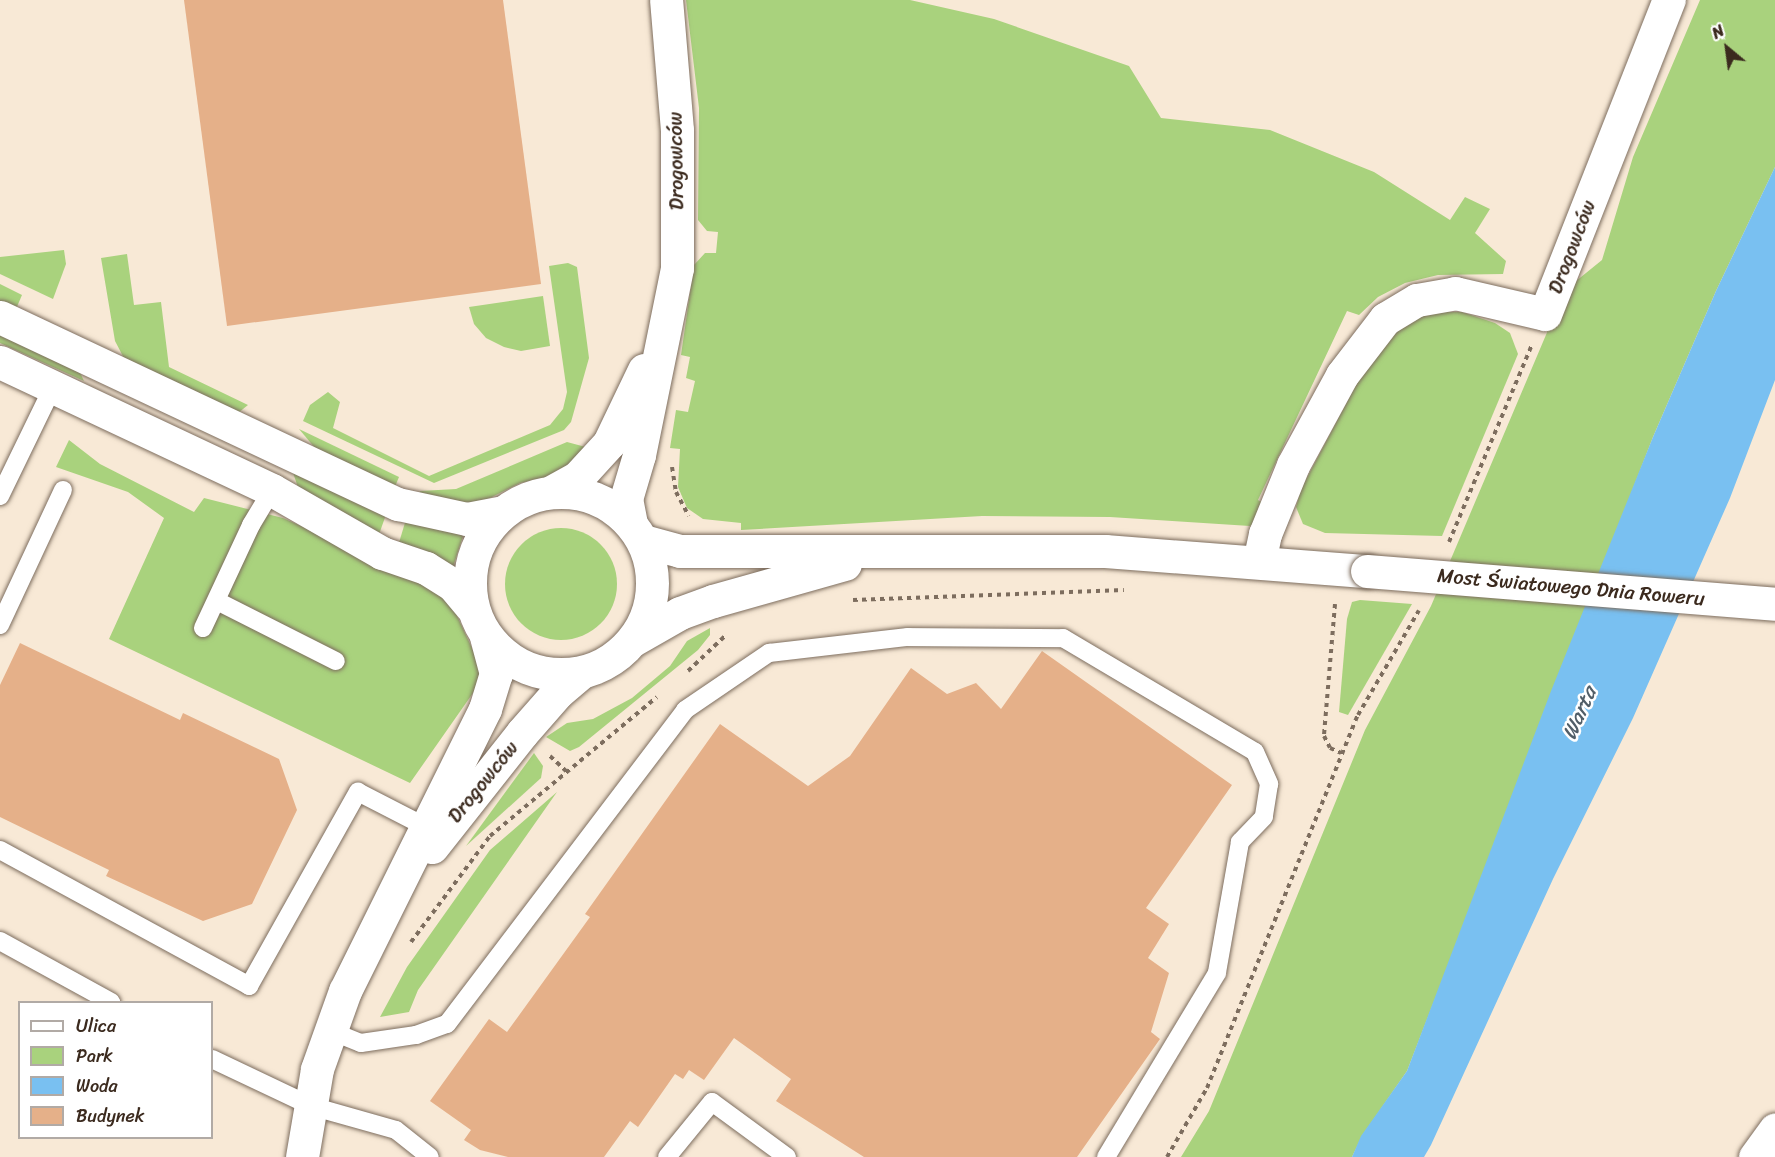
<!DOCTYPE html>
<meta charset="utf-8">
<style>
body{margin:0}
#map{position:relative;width:1775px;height:1157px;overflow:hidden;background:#f8e9d6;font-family:Sriracha,sans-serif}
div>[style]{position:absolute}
.green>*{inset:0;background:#a9d27d}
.round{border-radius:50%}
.water>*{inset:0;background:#79c0f1}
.building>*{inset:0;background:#e5b089}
.path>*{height:4px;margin-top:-2px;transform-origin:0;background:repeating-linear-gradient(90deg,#7d6d5e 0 4.5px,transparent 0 9px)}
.roads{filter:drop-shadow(0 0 2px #7d6d5e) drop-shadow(0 0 2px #7d6d5e)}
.lane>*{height:18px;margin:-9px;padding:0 9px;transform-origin:9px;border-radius:9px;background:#fff}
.street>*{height:33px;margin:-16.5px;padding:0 16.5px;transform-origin:16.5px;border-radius:16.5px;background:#fff}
.street>.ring{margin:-16.5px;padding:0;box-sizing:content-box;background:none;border:33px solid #fff;border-radius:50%}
.bridges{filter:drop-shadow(0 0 2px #7d6d5e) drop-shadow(0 0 2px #7d6d5e)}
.street-bridge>*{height:33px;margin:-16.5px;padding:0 16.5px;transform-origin:16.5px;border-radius:16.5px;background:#fff}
span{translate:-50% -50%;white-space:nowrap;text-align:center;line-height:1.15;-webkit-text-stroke:5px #fff;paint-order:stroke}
.street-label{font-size:20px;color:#3b2a1e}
.water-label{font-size:21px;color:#515e68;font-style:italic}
.legend{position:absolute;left:18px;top:1001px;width:195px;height:138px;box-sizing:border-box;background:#fff;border:2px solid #b1aaa5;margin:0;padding:8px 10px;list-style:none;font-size:18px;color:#3b2a1e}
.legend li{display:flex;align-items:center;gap:12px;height:30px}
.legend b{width:30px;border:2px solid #b1aaa5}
.north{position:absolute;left:1697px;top:18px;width:60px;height:60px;-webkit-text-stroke:4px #fff;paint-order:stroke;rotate:331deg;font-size:16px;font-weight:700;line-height:24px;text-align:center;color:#3b2a1e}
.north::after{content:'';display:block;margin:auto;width:21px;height:27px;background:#3b2a1e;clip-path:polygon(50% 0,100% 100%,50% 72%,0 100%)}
</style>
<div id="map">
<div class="green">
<div style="clip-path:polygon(686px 0,910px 0,994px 19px,1129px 66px,1161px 118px,1270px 130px,1374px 172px,1450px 220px,1465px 197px,1490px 209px,1475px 233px,1506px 261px,1503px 274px,1438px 275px,1405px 283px,1378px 297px,1359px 315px,1347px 311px,1258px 500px,1264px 504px,1257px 521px,1250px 526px,1110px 517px,982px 516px,741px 530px,741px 523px,703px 519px,687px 508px,678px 487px,680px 449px,670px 448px,676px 410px,688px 412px,695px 381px,686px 378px,690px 357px,681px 355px,694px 265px,705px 253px,716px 253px,718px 232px,707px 231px,698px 220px,699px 108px)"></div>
<div style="clip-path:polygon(1700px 0,1775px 0,1775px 167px,1716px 291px,1653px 437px,1407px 1071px,1362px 1136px,1352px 1157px,1181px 1157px,1209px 1111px,1365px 730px,1431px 606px,1565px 290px,1602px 260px,1633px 157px)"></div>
<div style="clip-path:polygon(64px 250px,66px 264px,53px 299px,0 274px,0 257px)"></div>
<div style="clip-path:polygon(127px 254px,134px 305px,161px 302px,169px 367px,248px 405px,238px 413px,127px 364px,115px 341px,101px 258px)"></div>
<div style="clip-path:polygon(568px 263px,577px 267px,589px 358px,571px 422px,564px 430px,434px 483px,303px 421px,310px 405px,328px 392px,340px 402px,333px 428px,429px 476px,550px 425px,563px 409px,567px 392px,549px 266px)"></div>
<div style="clip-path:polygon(0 284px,22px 295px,16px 309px,0 305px)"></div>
<div style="clip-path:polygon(543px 296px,550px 346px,521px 351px,504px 347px,486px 338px,474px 324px,469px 307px)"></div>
<div style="clip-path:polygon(1437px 312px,1462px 312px,1495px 323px,1510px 333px,1518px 354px,1442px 536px,1325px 533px,1303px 524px,1296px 507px,1301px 489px,1367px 364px,1386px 337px,1408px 320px)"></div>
<div style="clip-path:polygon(0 328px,76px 364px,84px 381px,0 343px)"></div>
<div style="clip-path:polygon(299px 429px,399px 477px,394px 489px,315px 448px)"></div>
<div style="clip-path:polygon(69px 440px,100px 464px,194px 512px,204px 498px,283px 518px,436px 586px,452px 605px,478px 661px,480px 683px,410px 783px,109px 639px,164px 518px,128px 492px,56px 467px)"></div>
<div style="clip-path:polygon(567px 442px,593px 449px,553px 476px,520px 483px,486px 500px,472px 505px,418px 497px,420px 491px,456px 489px)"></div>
<div style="clip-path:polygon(291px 467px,388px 509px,377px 540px,300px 493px)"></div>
<div style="clip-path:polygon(407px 516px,463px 536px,453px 567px,398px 546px)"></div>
<div class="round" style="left:505px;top:528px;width:112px;height:112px"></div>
<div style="clip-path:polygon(1360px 600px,1412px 604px,1348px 715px,1339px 712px,1347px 619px,1352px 602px)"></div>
<div style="clip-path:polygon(710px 628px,710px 635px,698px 650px,579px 747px,570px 751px,546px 737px,567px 723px,593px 719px,632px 698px,670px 666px,687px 641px)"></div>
<div style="clip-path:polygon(534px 753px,543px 766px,541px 778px,466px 846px)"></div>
<div style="clip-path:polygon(557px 792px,418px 990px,409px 1012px,380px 1017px,407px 967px,490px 850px)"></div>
</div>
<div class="water">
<div style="clip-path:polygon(1775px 167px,1775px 380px,1730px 498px,1633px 718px,1553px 879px,1431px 1145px,1424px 1157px,1352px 1157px,1361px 1136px,1407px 1071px,1551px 691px,1653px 437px,1716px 291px)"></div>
</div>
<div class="building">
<div style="clip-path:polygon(184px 0,503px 0,541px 284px,227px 326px)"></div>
<div style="clip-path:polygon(20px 643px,180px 720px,183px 713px,279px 759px,297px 810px,252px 904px,203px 921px,106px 876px,109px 870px,0 817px,0 685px)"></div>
<div style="clip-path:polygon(1042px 651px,1232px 785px,1146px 908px,1169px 924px,1148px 958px,1169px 973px,1151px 1032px,1160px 1039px,1077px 1157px,864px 1157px,776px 1101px,791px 1079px,734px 1038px,704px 1080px,689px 1070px,683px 1079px,675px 1074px,638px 1127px,630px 1121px,604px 1157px,508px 1157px,480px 1150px,464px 1140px,471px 1130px,430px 1101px,489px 1019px,507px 1032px,590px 917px,585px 914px,720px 724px,808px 786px,850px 756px,911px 668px,947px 694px,976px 683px,1001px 709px)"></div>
</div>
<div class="path">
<div style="left:672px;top:467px;width:25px;rotate:81deg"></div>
<div style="left:676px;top:492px;width:27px;rotate:62deg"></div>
<div style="left:1449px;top:542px;width:214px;rotate:-67.2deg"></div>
<div style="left:853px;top:600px;width:271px;rotate:-2.1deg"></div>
<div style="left:1335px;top:604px;width:132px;rotate:94.8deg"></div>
<div style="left:1324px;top:736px;width:13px;rotate:63deg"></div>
<div style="left:1330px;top:748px;width:12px;rotate:24deg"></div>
<div style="left:688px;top:671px;width:52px;rotate:-43.5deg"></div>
<div style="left:550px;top:756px;width:23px;rotate:43deg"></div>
<div style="left:411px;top:942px;width:132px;rotate:-53.3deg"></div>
<div style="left:490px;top:836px;width:217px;rotate:-39.8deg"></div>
<div style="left:1167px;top:1157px;width:80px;rotate:-59.9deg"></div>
<div style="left:1207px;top:1088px;width:402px;rotate:-68deg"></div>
<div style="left:1358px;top:715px;width:121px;rotate:-59.8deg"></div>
</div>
<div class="roads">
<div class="lane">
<div style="left:0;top:496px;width:121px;rotate:-64.1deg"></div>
<div style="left:217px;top:601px;width:133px;rotate:26.8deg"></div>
<div style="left:0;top:625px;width:149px;rotate:-65deg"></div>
<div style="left:203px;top:628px;width:114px;rotate:-65deg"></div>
<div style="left:251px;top:525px;width:41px;rotate:-59deg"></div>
<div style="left:0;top:850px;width:284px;rotate:28.6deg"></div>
<div style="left:249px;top:986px;width:223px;rotate:-60.7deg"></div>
<div style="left:358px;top:792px;width:76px;rotate:27.2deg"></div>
<div style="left:0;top:941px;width:127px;rotate:28.8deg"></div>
<div style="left:331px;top:1031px;width:32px;rotate:22deg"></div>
<div style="left:361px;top:1043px;width:56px;rotate:-8.3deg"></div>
<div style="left:416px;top:1035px;width:33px;rotate:-20deg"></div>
<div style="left:447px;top:1024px;width:394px;rotate:-52.8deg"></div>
<div style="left:685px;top:710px;width:102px;rotate:-34.2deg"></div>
<div style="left:769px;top:653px;width:140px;rotate:-6.6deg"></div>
<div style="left:908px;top:637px;width:155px;rotate:0.4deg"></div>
<div style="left:1063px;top:638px;width:223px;rotate:30.7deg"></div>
<div style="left:1255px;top:752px;width:35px;rotate:66deg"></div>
<div style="left:1269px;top:784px;width:33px;rotate:99deg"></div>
<div style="left:1264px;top:817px;width:35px;rotate:134deg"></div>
<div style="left:1240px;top:842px;width:133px;rotate:100deg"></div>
<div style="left:1217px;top:973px;width:215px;rotate:121.1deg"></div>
<div style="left:212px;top:1059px;width:110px;rotate:25.4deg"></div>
<div style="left:311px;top:1106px;width:88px;rotate:15.8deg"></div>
<div style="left:396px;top:1130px;width:43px;rotate:38.5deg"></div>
<div style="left:667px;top:1157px;width:71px;rotate:-50.7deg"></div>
<div style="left:712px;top:1102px;width:93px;rotate:36.3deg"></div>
</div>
<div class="street">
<div style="left:0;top:317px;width:440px;rotate:25.2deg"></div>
<div style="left:398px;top:504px;width:71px;rotate:12.3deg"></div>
<div style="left:467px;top:519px;width:36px;rotate:-11deg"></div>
<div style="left:0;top:362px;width:301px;rotate:25.2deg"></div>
<div style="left:272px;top:490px;width:127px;rotate:29.8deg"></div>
<div style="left:382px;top:553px;width:46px;rotate:18.8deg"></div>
<div style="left:426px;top:568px;width:31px;rotate:32deg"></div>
<div style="left:452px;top:584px;width:30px;rotate:50deg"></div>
<div style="left:553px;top:491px;width:29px;rotate:-29deg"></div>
<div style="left:578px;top:477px;width:46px;rotate:-47.6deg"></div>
<div style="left:609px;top:443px;width:81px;rotate:-64.4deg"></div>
<div class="ring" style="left:470px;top:492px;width:149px;height:149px"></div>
<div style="left:631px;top:524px;width:25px;rotate:-101deg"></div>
<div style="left:626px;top:499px;width:46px;rotate:-73.5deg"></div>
<div style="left:639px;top:455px;width:191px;rotate:-78.5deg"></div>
<div style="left:677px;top:268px;width:138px;rotate:-90deg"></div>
<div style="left:677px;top:130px;width:130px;rotate:-94.8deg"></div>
<div style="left:643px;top:541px;width:38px;rotate:15deg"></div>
<div style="left:680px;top:551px;width:425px"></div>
<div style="left:1105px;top:551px;width:263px;rotate:4.4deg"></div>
<div style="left:1259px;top:562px;width:29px;rotate:-78deg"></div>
<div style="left:1265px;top:534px;width:74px;rotate:-67.9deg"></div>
<div style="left:1293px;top:465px;width:102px;rotate:-61.4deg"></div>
<div style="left:1342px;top:375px;width:71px;rotate:-52.5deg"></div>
<div style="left:1385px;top:319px;width:37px;rotate:-31deg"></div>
<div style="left:1417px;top:300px;width:39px;rotate:-10deg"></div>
<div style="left:1455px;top:293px;width:92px;rotate:13.1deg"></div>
<div style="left:1545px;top:314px;width:338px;rotate:-68.5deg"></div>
<div style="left:633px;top:640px;width:54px;rotate:-29.9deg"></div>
<div style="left:680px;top:613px;width:35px;rotate:-20deg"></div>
<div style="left:713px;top:601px;width:137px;rotate:-15.7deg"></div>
<div style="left:432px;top:847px;width:145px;rotate:-51.7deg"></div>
<div style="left:522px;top:733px;width:55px;rotate:-48.7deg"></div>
<div style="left:558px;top:692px;width:30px;rotate:-40deg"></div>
<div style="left:302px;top:1157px;width:89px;rotate:-80.3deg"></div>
<div style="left:317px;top:1069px;width:83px;rotate:-70.3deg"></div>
<div style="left:345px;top:991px;width:315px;rotate:-63.6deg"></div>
<div style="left:485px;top:709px;width:37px;rotate:-73deg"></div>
<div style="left:496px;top:674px;width:38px;rotate:-105deg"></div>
<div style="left:1755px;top:1157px;width:34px;rotate:-54deg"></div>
</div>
</div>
<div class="bridges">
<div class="street-bridge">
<div style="left:1367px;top:571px;width:409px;rotate:4.6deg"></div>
</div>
</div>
<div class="street-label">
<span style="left:676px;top:161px;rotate:-91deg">Drogowców</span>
<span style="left:1572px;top:247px;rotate:-69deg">Drogowców</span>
<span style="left:1571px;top:587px;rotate:5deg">Most Światowego Dnia Roweru</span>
<span style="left:483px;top:782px;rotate:-51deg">Drogowców</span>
</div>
<div class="water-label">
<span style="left:1579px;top:713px;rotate:-66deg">Warta</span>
</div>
<ul class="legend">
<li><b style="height:8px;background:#fff"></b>Ulica</li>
<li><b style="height:16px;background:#a9d27d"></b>Park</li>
<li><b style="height:16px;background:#79c0f1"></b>Woda</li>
<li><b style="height:16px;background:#e5b089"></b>Budynek</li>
</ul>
<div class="north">N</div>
</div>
